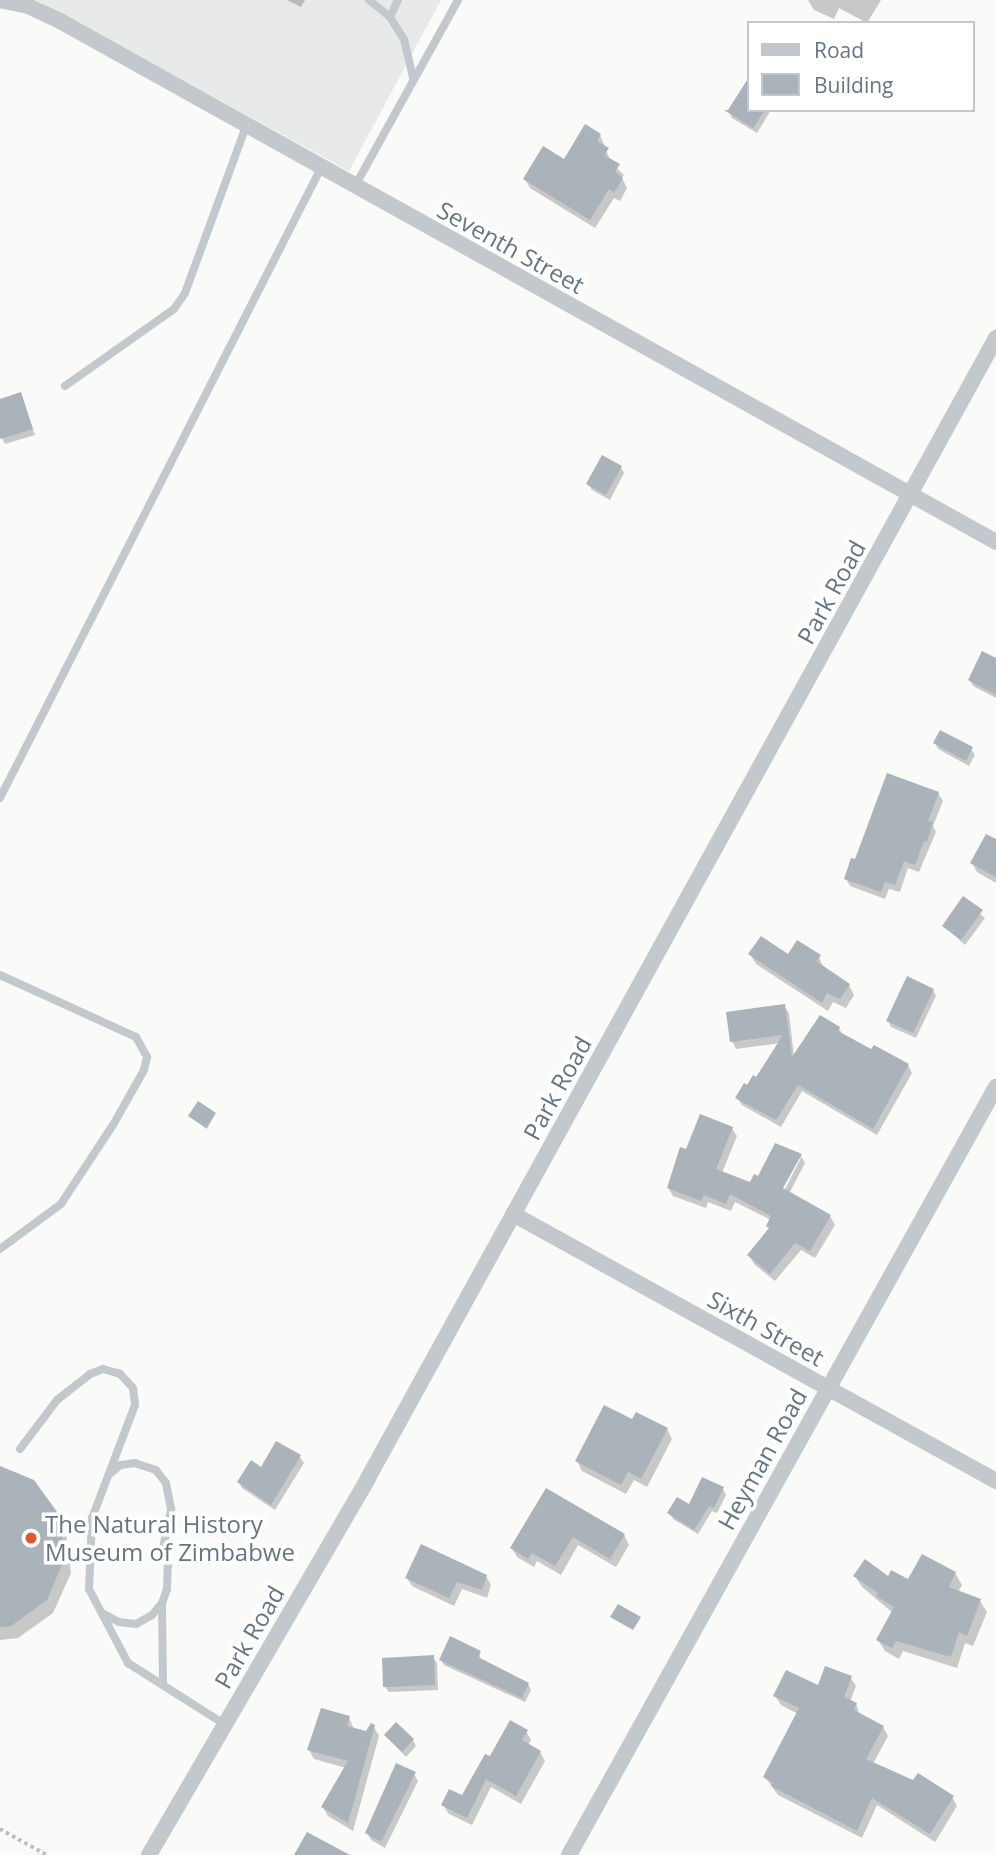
<!DOCTYPE html>
<style>
body{margin:0}
#map{position:relative;width:996px;height:1855px;overflow:hidden;background:#fafaf8;font-family:"Open Sans",sans-serif}
div>[style]{position:absolute}
.built>*{inset:0;background:#e8e9e9}
.shadow>*{inset:0;background:#0003}
.building>*{inset:0;background:#aab3b9}
.path>*{height:3.5px;margin-top:-1.75px;transform-origin:0;background:repeating-linear-gradient(90deg,#bbbfc2 0 3.5px,transparent 0 7px)}
.service>*{height:8px;margin:-4px;padding:0 4px;transform-origin:4px;border-radius:4px;background:#c3c8cc}
.minor>*{height:16px;margin:-8px;padding:0 8px;transform-origin:8px;border-radius:8px;background:#c3c8cc}
.dots>*{width:19px;height:19px;translate:-50% -50%;box-sizing:border-box;border:4px solid #fff;border-radius:50%}
span{translate:-50% -50%;white-space:nowrap;text-align:center;line-height:1.15;-webkit-text-stroke:7px #fff;paint-order:stroke}
.street-label{font-size:24px;color:#657683}
.poi-label{font-size:24px;color:#657683}
.left{translate:0 -50%;text-align:left}
.legend{position:absolute;left:747px;top:21px;width:228px;height:91px;box-sizing:border-box;background:#fff;border:2px solid #c1c8cd;margin:0;padding:9px 12px;list-style:none;font-size:21px;color:#657683}
.legend li{display:flex;align-items:center;gap:14px;height:35px}
.legend b{width:35px;border:2px solid #c1c8cd}
</style>
<div id="map">
<div class="built">
<div style="clip-path:polygon(36px 0,441px 0,349px 171px)"></div>
</div>
<div class="shadow">
<div style="clip-path:polygon(287px 0,305px 0,301px 7px)"></div>
<div style="clip-path:polygon(808px 0,881px 0,867px 23px,839px 8px,834px 19px,814px 10px)"></div>
<div style="clip-path:polygon(748px 83px,749px 110px,771px 110px,757px 133px,732px 118px,729px 112px)"></div>
<div style="clip-path:polygon(600px 135px,611px 162px,624px 175px,622px 178px,627px 188px,620px 201px,614px 198px,595px 228px,530px 188px,525px 179px,565px 161px)"></div>
<div style="clip-path:polygon(20px 394px,35px 435px,5px 444px,0 434px,0 401px)"></div>
<div style="clip-path:polygon(621px 467px,624px 473px,610px 500px,592px 490px,588px 484px)"></div>
<div style="clip-path:polygon(996px 660px,996px 698px,973px 686px,970px 680px)"></div>
<div style="clip-path:polygon(935px 743px,971px 749px,975px 755px,969px 766px,938px 749px)"></div>
<div style="clip-path:polygon(938px 793px,943px 801px,933px 826px,936px 832px,919px 872px,908px 868px,900px 892px,889px 889px,885px 899px,850px 886px,846px 879px,856px 862px)"></div>
<div style="clip-path:polygon(996px 841px,996px 883px,977px 872px,972px 863px)"></div>
<div style="clip-path:polygon(964px 899px,985px 918px,965px 945px,944px 926px)"></div>
<div style="clip-path:polygon(750px 954px,819px 956px,823px 968px,849px 985px,854px 995px,846px 1008px,833px 1002px,828px 1011px,756px 964px)"></div>
<div style="clip-path:polygon(933px 990px,936px 996px,916px 1038px,891px 1027px,888px 1021px)"></div>
<div style="clip-path:polygon(784px 1006px,789px 1013px,794px 1057px,839px 1028px,843px 1036px,872px 1052px,908px 1065px,912px 1073px,877px 1135px,802px 1091px,781px 1127px,742px 1105px,737px 1098px,757px 1079px,780px 1043px,736px 1049px,732px 1041px)"></div>
<div style="clip-path:polygon(215px 1114px,207px 1129px,192px 1118px)"></div>
<div style="clip-path:polygon(evenodd,732px 1128px,737px 1136px,722px 1173px,751px 1184px,800px 1155px,805px 1163px,789px 1194px,830px 1216px,835px 1225px,815px 1258px,801px 1250px,775px 1281px,754px 1264px,749px 1255px,770px 1230px,768px 1226px,771px 1220px,735px 1202px,731px 1211px,708px 1202px,706px 1208px,673px 1196px,668px 1187px,687px 1151px,732px 1128px,797px 1158px,801px 1158px,781px 1197px,778px 1195px,797px 1158px)"></div>
<div style="clip-path:polygon(633px 1422px,667px 1429px,672px 1439px,647px 1487px,634px 1480px,626px 1494px,582px 1471px,577px 1461px)"></div>
<div style="clip-path:polygon(277px 1443px,300px 1457px,304px 1463px,275px 1510px,242px 1488px,239px 1482px,262px 1469px)"></div>
<div style="clip-path:polygon(0 1467px,58px 1517px,66px 1531px,71px 1573px,53px 1613px,18px 1638px,0 1640px)"></div>
<div style="clip-path:polygon(723px 1489px,726px 1495px,717px 1513px,712px 1511px,698px 1534px,673px 1519px,669px 1513px)"></div>
<div style="clip-path:polygon(546px 1490px,624px 1535px,629px 1545px,616px 1567px,578px 1545px,561px 1575px,537px 1561px,534px 1567px,517px 1557px,512px 1548px)"></div>
<div style="clip-path:polygon(955px 1573px,962px 1585px,958px 1592px,980px 1601px,987px 1612px,973px 1646px,965px 1643px,957px 1668px,903px 1651px,899px 1659px,885px 1651px,878px 1640px,893px 1613px,862px 1587px,855px 1576px,909px 1582px)"></div>
<div style="clip-path:polygon(486px 1576px,491px 1585px,487px 1598px,462px 1589px,454px 1606px,412px 1586px,407px 1578px)"></div>
<div style="clip-path:polygon(479px 1652px,481px 1660px,528px 1684px,531px 1690px,525px 1702px,444px 1665px,441px 1660px)"></div>
<div style="clip-path:polygon(433px 1657px,437px 1663px,438px 1690px,389px 1692px,385px 1687px)"></div>
<div style="clip-path:polygon(850px 1677px,856px 1686px,850px 1702px,856px 1704px,860px 1715px,883px 1727px,888px 1736px,873px 1764px,952px 1797px,957px 1806px,935px 1842px,877px 1805px,862px 1838px,778px 1795px,765px 1777px,798px 1714px,781px 1705px,775px 1696px)"></div>
<div style="clip-path:polygon(349px 1718px,354px 1729px,367px 1733px,374px 1727px,379px 1736px,353px 1831px,328px 1816px,323px 1807px,346px 1768px,314px 1759px,309px 1750px)"></div>
<div style="clip-path:polygon(526px 1731px,531px 1740px,528px 1746px,540px 1752px,545px 1761px,521px 1804px,491px 1787px,472px 1825px,449px 1814px,443px 1805px,462px 1797px)"></div>
<div style="clip-path:polygon(386px 1736px,413px 1740px,416px 1746px,406px 1757px)"></div>
<div style="clip-path:polygon(414px 1774px,418px 1781px,385px 1848px,371px 1840px,367px 1832px)"></div>
</div>
<div class="building">
<div style="clip-path:polygon(749px 77px,749px 110px,765px 110px,753px 128px,724px 110px,728px 110px)"></div>
<div style="clip-path:polygon(585px 124px,601px 134px,597px 141px,609px 148px,604px 155px,620px 164px,615px 172px,623px 178px,614px 193px,609px 189px,590px 220px,523px 179px,543px 146px,564px 159px)"></div>
<div style="clip-path:polygon(21px 392px,33px 429px,0 439px,0 399px)"></div>
<div style="clip-path:polygon(602px 455px,622px 466px,606px 495px,586px 484px)"></div>
<div style="clip-path:polygon(982px 651px,996px 658px,996px 695px,968px 680px)"></div>
<div style="clip-path:polygon(940px 730px,973px 747px,966px 761px,933px 743px)"></div>
<div style="clip-path:polygon(887px 773px,939px 792px,928px 821px,933px 822px,927px 842px,924px 841px,915px 865px,904px 861px,895px 885px,885px 882px,881px 892px,844px 879px,851px 858px,855px 859px)"></div>
<div style="clip-path:polygon(986px 834px,996px 839px,996px 877px,970px 863px)"></div>
<div style="clip-path:polygon(963px 896px,983px 910px,961px 940px,942px 926px)"></div>
<div style="clip-path:polygon(761px 936px,788px 954px,797px 940px,821px 955px,816px 961px,850px 984px,840px 999px,827px 993px,822px 1003px,748px 954px)"></div>
<div style="clip-path:polygon(907px 976px,934px 989px,913px 1033px,886px 1021px)"></div>
<div style="clip-path:polygon(785px 1004px,792px 1057px,820px 1015px,840px 1027px,838px 1031px,871px 1049px,874px 1045px,909px 1064px,873px 1129px,798px 1085px,776px 1120px,735px 1098px,744px 1083px,747px 1085px,753px 1075px,756px 1077px,783px 1035px,730px 1042px,726px 1012px)"></div>
<div style="clip-path:polygon(198px 1101px,216px 1113px,206px 1128px,188px 1116px)"></div>
<div style="clip-path:polygon(700px 1114px,733px 1127px,716px 1169px,750px 1182px,754px 1174px,758px 1176px,775px 1143px,802px 1154px,783px 1188px,831px 1215px,810px 1251px,795px 1243px,770px 1274px,747px 1255px,769px 1228px,766px 1226px,771px 1216px,730px 1194px,726px 1204px,704px 1195px,701px 1201px,667px 1188px,680px 1147px,686px 1149px)"></div>
<div style="clip-path:polygon(604px 1405px,632px 1419px,636px 1412px,668px 1428px,641px 1479px,628px 1472px,621px 1485px,575px 1461px)"></div>
<div style="clip-path:polygon(276px 1441px,301px 1455px,271px 1505px,237px 1482px,251px 1460px,261px 1467px)"></div>
<div style="clip-path:polygon(0 1466px,34px 1480px,60px 1516px,64px 1560px,47px 1600px,11px 1626px,0 1627px)"></div>
<div style="clip-path:polygon(702px 1477px,724px 1487px,714px 1508px,709px 1506px,694px 1530px,667px 1513px,677px 1497px,689px 1504px)"></div>
<div style="clip-path:polygon(546px 1488px,625px 1534px,610px 1559px,573px 1537px,555px 1566px,532px 1553px,528px 1559px,510px 1548px)"></div>
<div style="clip-path:polygon(421px 1544px,487px 1575px,482px 1590px,457px 1582px,449px 1598px,405px 1578px)"></div>
<div style="clip-path:polygon(922px 1554px,956px 1572px,949px 1587px,981px 1599px,967px 1636px,959px 1632px,951px 1657px,896px 1641px,892px 1648px,876px 1640px,894px 1607px,876px 1596px,878px 1593px,853px 1576px,865px 1559px,888px 1576px,891px 1570px,908px 1579px)"></div>
<div style="clip-path:polygon(618px 1604px,641px 1617px,633px 1630px,610px 1617px)"></div>
<div style="clip-path:polygon(450px 1636px,481px 1651px,478px 1657px,529px 1683px,522px 1698px,439px 1660px)"></div>
<div style="clip-path:polygon(434px 1655px,435px 1685px,383px 1687px,382px 1658px)"></div>
<div style="clip-path:polygon(825px 1666px,852px 1676px,844px 1697px,857px 1703px,854px 1710px,884px 1726px,866px 1759px,913px 1780px,918px 1773px,954px 1796px,930px 1834px,872px 1798px,857px 1831px,771px 1786px,773px 1783px,763px 1777px,799px 1708px,773px 1696px,786px 1670px,818px 1685px)"></div>
<div style="clip-path:polygon(321px 1708px,350px 1716px,347px 1726px,366px 1731px,371px 1723px,375px 1725px,348px 1823px,321px 1807px,348px 1761px,307px 1750px)"></div>
<div style="clip-path:polygon(510px 1720px,528px 1730px,522px 1740px,541px 1751px,516px 1796px,486px 1779px,467px 1818px,441px 1805px,449px 1789px,462px 1795px,485px 1754px,490px 1756px)"></div>
<div style="clip-path:polygon(396px 1722px,414px 1739px,402px 1752px,384px 1735px)"></div>
<div style="clip-path:polygon(396px 1763px,416px 1772px,381px 1842px,365px 1833px)"></div>
<div style="clip-path:polygon(307px 1832px,350px 1855px,294px 1855px)"></div>
</div>
<div class="path">
<div style="left:0;top:1829px;width:54px;rotate:29deg"></div>
</div>
<div class="service">
<div style="left:369px;top:0;width:27px;rotate:39deg"></div>
<div style="left:390px;top:17px;width:26px;rotate:58deg"></div>
<div style="left:404px;top:39px;width:40px;rotate:77deg"></div>
<div style="left:390px;top:17px;width:19px;rotate:-65deg"></div>
<div style="left:355px;top:186px;width:213px;rotate:-61deg"></div>
<div style="left:65px;top:386px;width:133px;rotate:-35.2deg"></div>
<div style="left:174px;top:309px;width:19px;rotate:-55deg"></div>
<div style="left:185px;top:293px;width:178px;rotate:-69.9deg"></div>
<div style="left:0;top:798px;width:707px;rotate:-63deg"></div>
<div style="left:0;top:975px;width:149px;rotate:24.5deg"></div>
<div style="left:136px;top:1037px;width:23px;rotate:61deg"></div>
<div style="left:147px;top:1057px;width:13px;rotate:103deg"></div>
<div style="left:144px;top:1070px;width:63px;rotate:119.4deg"></div>
<div style="left:113px;top:1125px;width:95px;rotate:123.4deg"></div>
<div style="left:61px;top:1204px;width:76px;rotate:143.6deg"></div>
<div style="left:20px;top:1449px;width:61px;rotate:-52.9deg"></div>
<div style="left:57px;top:1400px;width:42px;rotate:-38.2deg"></div>
<div style="left:90px;top:1374px;width:14px;rotate:-21deg"></div>
<div style="left:103px;top:1369px;width:18px;rotate:16deg"></div>
<div style="left:120px;top:1374px;width:19px;rotate:47deg"></div>
<div style="left:133px;top:1388px;width:17px;rotate:83deg"></div>
<div style="left:135px;top:1405px;width:121px;rotate:110.8deg"></div>
<div style="left:92px;top:1518px;width:71px;rotate:92.4deg"></div>
<div style="left:89px;top:1589px;width:84px;rotate:62.2deg"></div>
<div style="left:128px;top:1663px;width:114px;rotate:32.4deg"></div>
<div style="left:162px;top:1603px;width:82px;rotate:89.3deg"></div>
<div style="left:102px;top:1613px;width:19px;rotate:28deg"></div>
<div style="left:119px;top:1622px;width:17px;rotate:7deg"></div>
<div style="left:136px;top:1624px;width:18px;rotate:-29deg"></div>
<div style="left:152px;top:1615px;width:16px;rotate:-50deg"></div>
<div style="left:162px;top:1603px;width:15px;rotate:-70deg"></div>
<div style="left:167px;top:1589px;width:23px;rotate:-88deg"></div>
<div style="left:168px;top:1566px;width:19px;rotate:-106deg"></div>
<div style="left:163px;top:1548px;width:40px;rotate:-78deg"></div>
<div style="left:171px;top:1509px;width:26px;rotate:-101deg"></div>
<div style="left:166px;top:1483px;width:16px;rotate:-128deg"></div>
<div style="left:156px;top:1470px;width:22px;rotate:-162deg"></div>
<div style="left:135px;top:1463px;width:15px;rotate:172deg"></div>
<div style="left:120px;top:1465px;width:12px;rotate:138deg"></div>
</div>
<div class="minor">
<div style="left:0;top:0;width:29px;rotate:12deg"></div>
<div style="left:28px;top:6px;width:35px;rotate:25deg"></div>
<div style="left:60px;top:21px;width:1071px;rotate:29.1deg"></div>
<div style="left:513px;top:1214px;width:552px;rotate:28.93deg"></div>
<div style="left:149px;top:1855px;width:436px;rotate:-59.8deg"></div>
<div style="left:368px;top:1478px;width:1302px;rotate:-61.15deg"></div>
<div style="left:569px;top:1855px;width:879px;rotate:-60.93deg"></div>
</div>
<div class="dots">
<div style="left:31px;top:1538px;background:#e4572e"></div>
</div>
<div class="street-label">
<span style="left:511px;top:247px;rotate:29deg">Seventh Street</span>
<span style="left:831px;top:592px;rotate:-61deg">Park Road</span>
<span style="left:557px;top:1088px;rotate:-61deg">Park Road</span>
<span style="left:766px;top:1328px;rotate:29deg">Sixth Street</span>
<span style="left:762px;top:1459px;rotate:-61deg">Heyman Road</span>
<span style="left:249px;top:1637px;rotate:-60deg">Park Road</span>
</div>
<div class="poi-label">
<span class="left" style="left:45px;top:1538px">The Natural History<br>Museum of Zimbabwe</span>
</div>
<ul class="legend">
<li><b style="height:9px;background:#c3c8cc"></b>Road</li>
<li><b style="height:19px;background:#aab3b9"></b>Building</li>
</ul>
</div>
